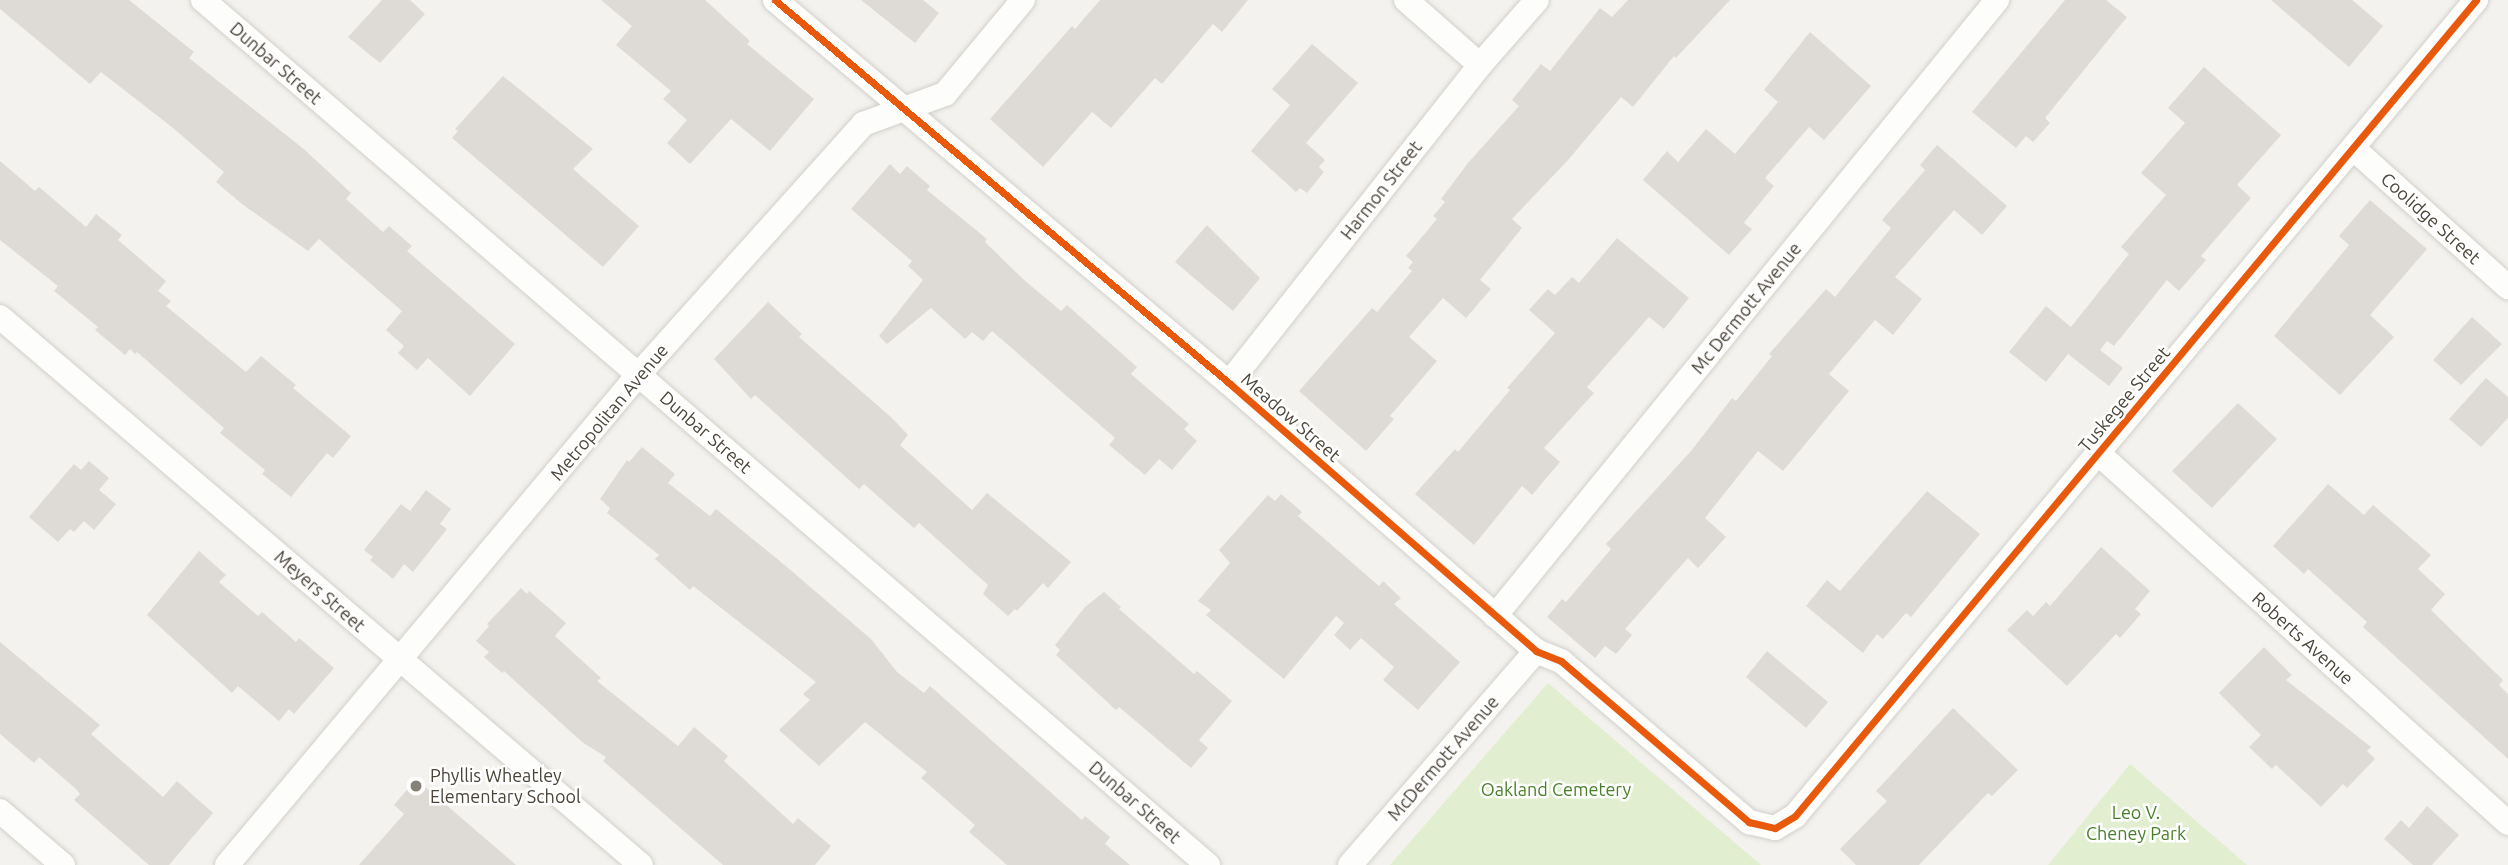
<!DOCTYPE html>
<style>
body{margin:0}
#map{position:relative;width:2508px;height:865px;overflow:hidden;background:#f4f2ee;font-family:Ubuntu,sans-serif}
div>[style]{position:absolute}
.green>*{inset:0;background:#e1eecf}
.building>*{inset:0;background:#dedbd6}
.roads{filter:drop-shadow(0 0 2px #d2d0cb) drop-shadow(0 0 2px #d2d0cb)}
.minor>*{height:24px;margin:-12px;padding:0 12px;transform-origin:12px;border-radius:12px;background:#fdfdfc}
.cycleway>*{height:7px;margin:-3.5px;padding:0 3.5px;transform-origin:3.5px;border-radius:3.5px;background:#e8590c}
.dots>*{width:19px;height:19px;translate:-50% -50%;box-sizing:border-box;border:4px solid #fff;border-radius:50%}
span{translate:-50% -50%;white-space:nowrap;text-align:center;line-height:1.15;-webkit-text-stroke:5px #fff;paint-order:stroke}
.street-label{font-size:18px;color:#4b4439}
.poi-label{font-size:18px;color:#4b4439}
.left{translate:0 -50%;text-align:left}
.park-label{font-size:18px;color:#4a7f2a}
</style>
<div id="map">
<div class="green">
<div style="clip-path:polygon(1548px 683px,1761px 865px,1390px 865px)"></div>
<div style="clip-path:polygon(2130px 764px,2247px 865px,2048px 865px)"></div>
</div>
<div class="building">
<div style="clip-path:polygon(0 0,129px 0,194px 52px,189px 58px,305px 150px,351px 193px,346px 199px,383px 232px,389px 226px,412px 246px,407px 251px,515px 344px,470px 396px,428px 358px,417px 370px,398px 353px,404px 346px,386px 330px,402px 311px,319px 239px,308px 251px,242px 204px,216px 182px,224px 172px,173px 128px,101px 72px,90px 84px,0 9px)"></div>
<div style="clip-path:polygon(382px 0,410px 0,425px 14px,380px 63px,348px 37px)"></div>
<div style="clip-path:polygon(601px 0,705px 0,750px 41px,747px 44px,814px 99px,770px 151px,731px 119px,690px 164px,667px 143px,687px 120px,663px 99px,671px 91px,616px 45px,632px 26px)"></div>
<div style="clip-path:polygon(861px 0,923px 0,939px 13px,915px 43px)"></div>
<div style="clip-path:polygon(1100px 0,1248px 0,1222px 32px,1213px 24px,1162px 84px,1155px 78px,1111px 128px,1092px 112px,1043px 167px,990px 119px,1072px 26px,1075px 29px)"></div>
<div style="clip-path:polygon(1628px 0,1730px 0,1676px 58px,1674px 56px,1633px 107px,1621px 97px,1569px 159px,1512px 219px,1522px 228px,1480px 280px,1491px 289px,1466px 318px,1443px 298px,1409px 337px,1437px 361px,1390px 416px,1394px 419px,1366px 451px,1299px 391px,1372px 308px,1377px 312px,1412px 271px,1408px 268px,1413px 262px,1406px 256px,1437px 219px,1433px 216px,1445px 202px,1441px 199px,1468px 163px,1519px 106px,1512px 100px,1541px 64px,1550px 71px,1600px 8px,1612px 17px)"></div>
<div style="clip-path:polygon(2065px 0,2106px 0,2127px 17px,2045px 118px,2050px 123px,2033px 142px,2026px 136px,2016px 148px,1972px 112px)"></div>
<div style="clip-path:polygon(2271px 0,2352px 0,2383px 26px,2349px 67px)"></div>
<div style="clip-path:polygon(1810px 32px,1871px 86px,1824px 140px,1809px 127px,1765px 178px,1774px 186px,1746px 220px,1744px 223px,1752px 229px,1729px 255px,1643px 180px,1667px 151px,1678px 162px,1706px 129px,1735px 154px,1778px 102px,1764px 90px)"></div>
<div style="clip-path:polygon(1312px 44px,1358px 83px,1306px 143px,1325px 160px,1319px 167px,1324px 172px,1307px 193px,1300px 188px,1296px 192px,1251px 151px,1290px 105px,1272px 89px)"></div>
<div style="clip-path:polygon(2204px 67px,2281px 135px,2237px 185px,2251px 198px,2201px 256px,2206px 260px,2179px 291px,2167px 280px,2114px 346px,2107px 341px,2100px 350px,2123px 368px,2109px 386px,2068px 354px,2046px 382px,2009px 352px,2046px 306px,2071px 327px,2129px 254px,2121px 247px,2166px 195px,2141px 173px,2185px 123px,2168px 108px)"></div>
<div style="clip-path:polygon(503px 76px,593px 149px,573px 169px,639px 226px,603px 267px,452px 138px,458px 131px,455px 129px)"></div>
<div style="clip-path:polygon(1937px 145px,2007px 206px,1982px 235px,1954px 210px,1895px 277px,1922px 299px,1893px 335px,1875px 320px,1829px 374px,1849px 391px,1783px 471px,1758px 451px,1705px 518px,1726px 537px,1698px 568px,1688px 558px,1625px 629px,1632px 635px,1616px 654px,1605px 646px,1595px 658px,1547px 617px,1562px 599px,1566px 602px,1611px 549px,1606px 544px,1691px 451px,1732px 398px,1736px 401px,1772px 356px,1769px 354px,1826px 289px,1835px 297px,1891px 228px,1882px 220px,1925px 170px,1920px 165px)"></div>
<div style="clip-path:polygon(0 161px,35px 191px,39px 187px,86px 227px,96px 214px,122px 235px,118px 240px,166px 281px,158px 291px,171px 301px,166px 306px,246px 372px,261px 356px,296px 385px,293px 388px,351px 436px,333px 458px,327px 453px,291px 497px,262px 474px,265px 470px,220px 433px,224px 428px,137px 352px,135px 354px,130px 349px,125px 355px,95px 330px,98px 327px,54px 291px,58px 286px,0 240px)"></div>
<div style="clip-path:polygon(890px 164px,900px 174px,907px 166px,930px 186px,927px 190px,987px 239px,985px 242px,1023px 279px,1061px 311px,1067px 305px,1137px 367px,1131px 374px,1189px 424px,1184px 429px,1197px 441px,1172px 470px,1159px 459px,1145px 475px,1109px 445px,1115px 438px,992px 331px,983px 341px,972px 332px,965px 339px,931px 308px,887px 344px,879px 336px,923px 280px,908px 266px,912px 261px,851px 209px)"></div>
<div style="clip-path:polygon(2370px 200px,2427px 249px,2370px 315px,2394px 337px,2340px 395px,2274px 336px,2349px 245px,2339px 236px)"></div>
<div style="clip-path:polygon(1207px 225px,1260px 278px,1233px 311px,1175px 262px)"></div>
<div style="clip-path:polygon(1617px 238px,1689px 298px,1664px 329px,1649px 317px,1587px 387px,1594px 393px,1544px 448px,1560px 462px,1532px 495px,1522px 486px,1474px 545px,1415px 494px,1455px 449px,1458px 452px,1510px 390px,1507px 388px,1555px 333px,1529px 310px,1548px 289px,1555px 295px,1572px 277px,1579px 283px)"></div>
<div style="clip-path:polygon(768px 302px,802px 334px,799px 337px,892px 418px,908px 435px,900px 445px,972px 510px,987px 493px,1071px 562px,1048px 588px,1043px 583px,1017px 611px,1015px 609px,1008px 616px,983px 594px,988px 585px,919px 523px,914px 528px,864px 484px,859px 489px,755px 395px,751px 399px,714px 359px)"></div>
<div style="clip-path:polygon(2472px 317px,2502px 344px,2461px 385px,2433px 360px)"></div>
<div style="clip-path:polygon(2486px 378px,2508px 397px,2508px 418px,2481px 447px,2449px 419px)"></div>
<div style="clip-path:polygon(2238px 403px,2277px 439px,2212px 508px,2172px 471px)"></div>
<div style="clip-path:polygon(642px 447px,675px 474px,668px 483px,710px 516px,716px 509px,781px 562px,871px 639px,897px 672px,924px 693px,930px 686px,1082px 820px,1085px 816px,1110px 837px,1105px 844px,1130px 865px,1007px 865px,969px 832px,975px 825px,921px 778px,927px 772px,865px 722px,819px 766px,779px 730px,810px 700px,803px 694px,816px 682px,693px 586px,690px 590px,655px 559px,659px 555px,607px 513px,610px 508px,600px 499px,627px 460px,629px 462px)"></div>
<div style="clip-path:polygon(89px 461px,109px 478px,99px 490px,116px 504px,94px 530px,84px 521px,74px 532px,70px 529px,58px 542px,29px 517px,74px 464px,81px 470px)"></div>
<div style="clip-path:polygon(2328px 484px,2364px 515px,2373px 505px,2431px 555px,2418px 569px,2445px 594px,2431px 610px,2503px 680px,2499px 685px,2508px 694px,2508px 759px,2363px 627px,2367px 622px,2308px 569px,2304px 574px,2273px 546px)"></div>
<div style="clip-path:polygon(426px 490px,451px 509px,440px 524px,447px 529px,413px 572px,404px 564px,393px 579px,370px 560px,373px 557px,364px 550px,401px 504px,410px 511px)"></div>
<div style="clip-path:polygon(1927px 491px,1980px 534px,1911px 617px,1906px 613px,1883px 639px,1877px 634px,1863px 653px,1806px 606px,1827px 580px,1840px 591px)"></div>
<div style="clip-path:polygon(1281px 494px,1302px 512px,1298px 516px,1379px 586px,1383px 581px,1401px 598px,1394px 604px,1460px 662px,1418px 710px,1383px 680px,1394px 667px,1361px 638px,1350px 650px,1334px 635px,1344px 623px,1336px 616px,1284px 679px,1206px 615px,1211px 610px,1198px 601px,1230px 563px,1219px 550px,1268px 495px,1275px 501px)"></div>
<div style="clip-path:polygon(2101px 547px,2150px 591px,2135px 609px,2141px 614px,2120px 638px,2116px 634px,2067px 686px,2007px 630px,2027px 610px,2033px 616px,2046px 602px,2050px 606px)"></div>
<div style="clip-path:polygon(199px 551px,226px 575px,219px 582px,258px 616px,262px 612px,296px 642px,299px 638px,334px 668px,294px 714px,289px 709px,279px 721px,238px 686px,232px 693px,147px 615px)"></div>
<div style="clip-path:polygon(521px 588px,527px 594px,529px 591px,566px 623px,555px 636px,601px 678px,597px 681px,678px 746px,694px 727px,728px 756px,724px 761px,793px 824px,798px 818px,831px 846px,815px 865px,723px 865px,603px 761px,606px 757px,582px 742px,504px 671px,502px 673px,484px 657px,489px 652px,476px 641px,489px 626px,487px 624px)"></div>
<div style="clip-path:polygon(1104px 592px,1121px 607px,1119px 609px,1194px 674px,1197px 671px,1232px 701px,1199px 740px,1208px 748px,1191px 768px,1119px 707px,1116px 710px,1056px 655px,1060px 650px,1055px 645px,1085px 607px)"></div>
<div style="clip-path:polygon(0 642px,100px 725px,91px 734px,163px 797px,177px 781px,213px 813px,169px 865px,149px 865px,74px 800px,80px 794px,76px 789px,39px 757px,34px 763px,0 734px)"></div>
<div style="clip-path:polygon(2264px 647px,2292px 675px,2286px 680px,2371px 747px,2367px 751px,2375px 759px,2347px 788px,2343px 784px,2321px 807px,2276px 765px,2272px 769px,2249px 747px,2261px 735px,2219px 693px)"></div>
<div style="clip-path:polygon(1767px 651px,1828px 702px,1806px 728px,1746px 677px)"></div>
<div style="clip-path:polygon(1953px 708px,2018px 770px,1992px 796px,1988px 793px,1919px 865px,1856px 865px,1840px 849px,1887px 801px,1876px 791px)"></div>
<div style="clip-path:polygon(416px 779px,516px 865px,359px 865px,404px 814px,394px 805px)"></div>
<div style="clip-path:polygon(2427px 806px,2459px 835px,2432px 865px,2413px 865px,2384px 839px,2401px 820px,2409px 828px)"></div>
</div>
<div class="roads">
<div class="minor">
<div style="left:203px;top:0;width:1326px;rotate:40.72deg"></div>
<div style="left:775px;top:0;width:594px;rotate:40.15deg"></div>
<div style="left:1229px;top:383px;width:408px;rotate:41.1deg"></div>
<div style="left:1536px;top:651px;width:27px;rotate:22deg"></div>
<div style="left:1561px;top:661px;width:248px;rotate:40.6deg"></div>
<div style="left:1749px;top:822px;width:27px;rotate:13deg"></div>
<div style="left:1775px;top:828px;width:23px;rotate:-31deg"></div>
<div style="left:1795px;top:816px;width:1063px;rotate:-50.15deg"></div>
<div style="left:1406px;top:0;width:98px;rotate:41.3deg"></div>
<div style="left:2354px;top:149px;width:207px;rotate:41.9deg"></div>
<div style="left:0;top:317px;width:843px;rotate:40.53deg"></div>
<div style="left:1229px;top:383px;width:405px;rotate:-51.7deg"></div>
<div style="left:1480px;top:65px;width:86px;rotate:-48.8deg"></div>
<div style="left:2099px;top:454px;width:551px;rotate:42.06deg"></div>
<div style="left:1495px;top:616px;width:795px;rotate:-50.82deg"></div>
<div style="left:0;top:811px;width:83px;rotate:40.6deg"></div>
<div style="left:227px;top:865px;width:641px;rotate:-50deg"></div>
<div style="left:639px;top:374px;width:336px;rotate:-48.1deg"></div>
<div style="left:863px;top:124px;width:87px;rotate:-20.1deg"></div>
<div style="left:945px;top:94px;width:122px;rotate:-50.3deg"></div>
<div style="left:1350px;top:865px;width:284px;rotate:-49deg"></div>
</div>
</div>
<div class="cycleway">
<div style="left:775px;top:0;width:594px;rotate:40.15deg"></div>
<div style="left:1229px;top:383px;width:408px;rotate:41.1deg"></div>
<div style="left:1536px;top:651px;width:27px;rotate:22deg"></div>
<div style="left:1561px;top:661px;width:248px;rotate:40.6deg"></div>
<div style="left:1749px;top:822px;width:27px;rotate:13deg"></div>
<div style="left:1775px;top:828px;width:23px;rotate:-31deg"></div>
<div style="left:1795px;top:816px;width:1063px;rotate:-50.15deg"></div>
</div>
<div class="dots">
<div style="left:416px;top:786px;background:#868178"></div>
</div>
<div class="street-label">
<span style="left:276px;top:63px;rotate:41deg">Dunbar Street</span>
<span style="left:1381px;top:190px;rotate:-52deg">Harmon Street</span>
<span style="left:2431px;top:218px;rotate:42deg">Coolidge Street</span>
<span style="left:1746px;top:308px;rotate:-51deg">Mc Dermott Avenue</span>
<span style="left:2124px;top:399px;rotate:-50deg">Tuskegee Street</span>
<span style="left:609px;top:412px;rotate:-50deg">Metropolitan Avenue</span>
<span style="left:1291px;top:417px;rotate:41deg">Meadow Street</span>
<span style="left:706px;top:432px;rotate:41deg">Dunbar Street</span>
<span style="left:320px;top:591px;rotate:41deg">Meyers Street</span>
<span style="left:2303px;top:638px;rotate:42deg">Roberts Avenue</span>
<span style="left:1443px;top:758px;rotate:-49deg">McDermott Avenue</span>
<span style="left:1135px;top:802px;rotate:41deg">Dunbar Street</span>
</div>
<div class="poi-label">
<span class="left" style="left:430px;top:786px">Phyllis Wheatley<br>Elementary School</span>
</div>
<div class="park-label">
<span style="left:1556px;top:789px">Oakland Cemetery</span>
<span style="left:2136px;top:823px">Leo V.<br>Cheney Park</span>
</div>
</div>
